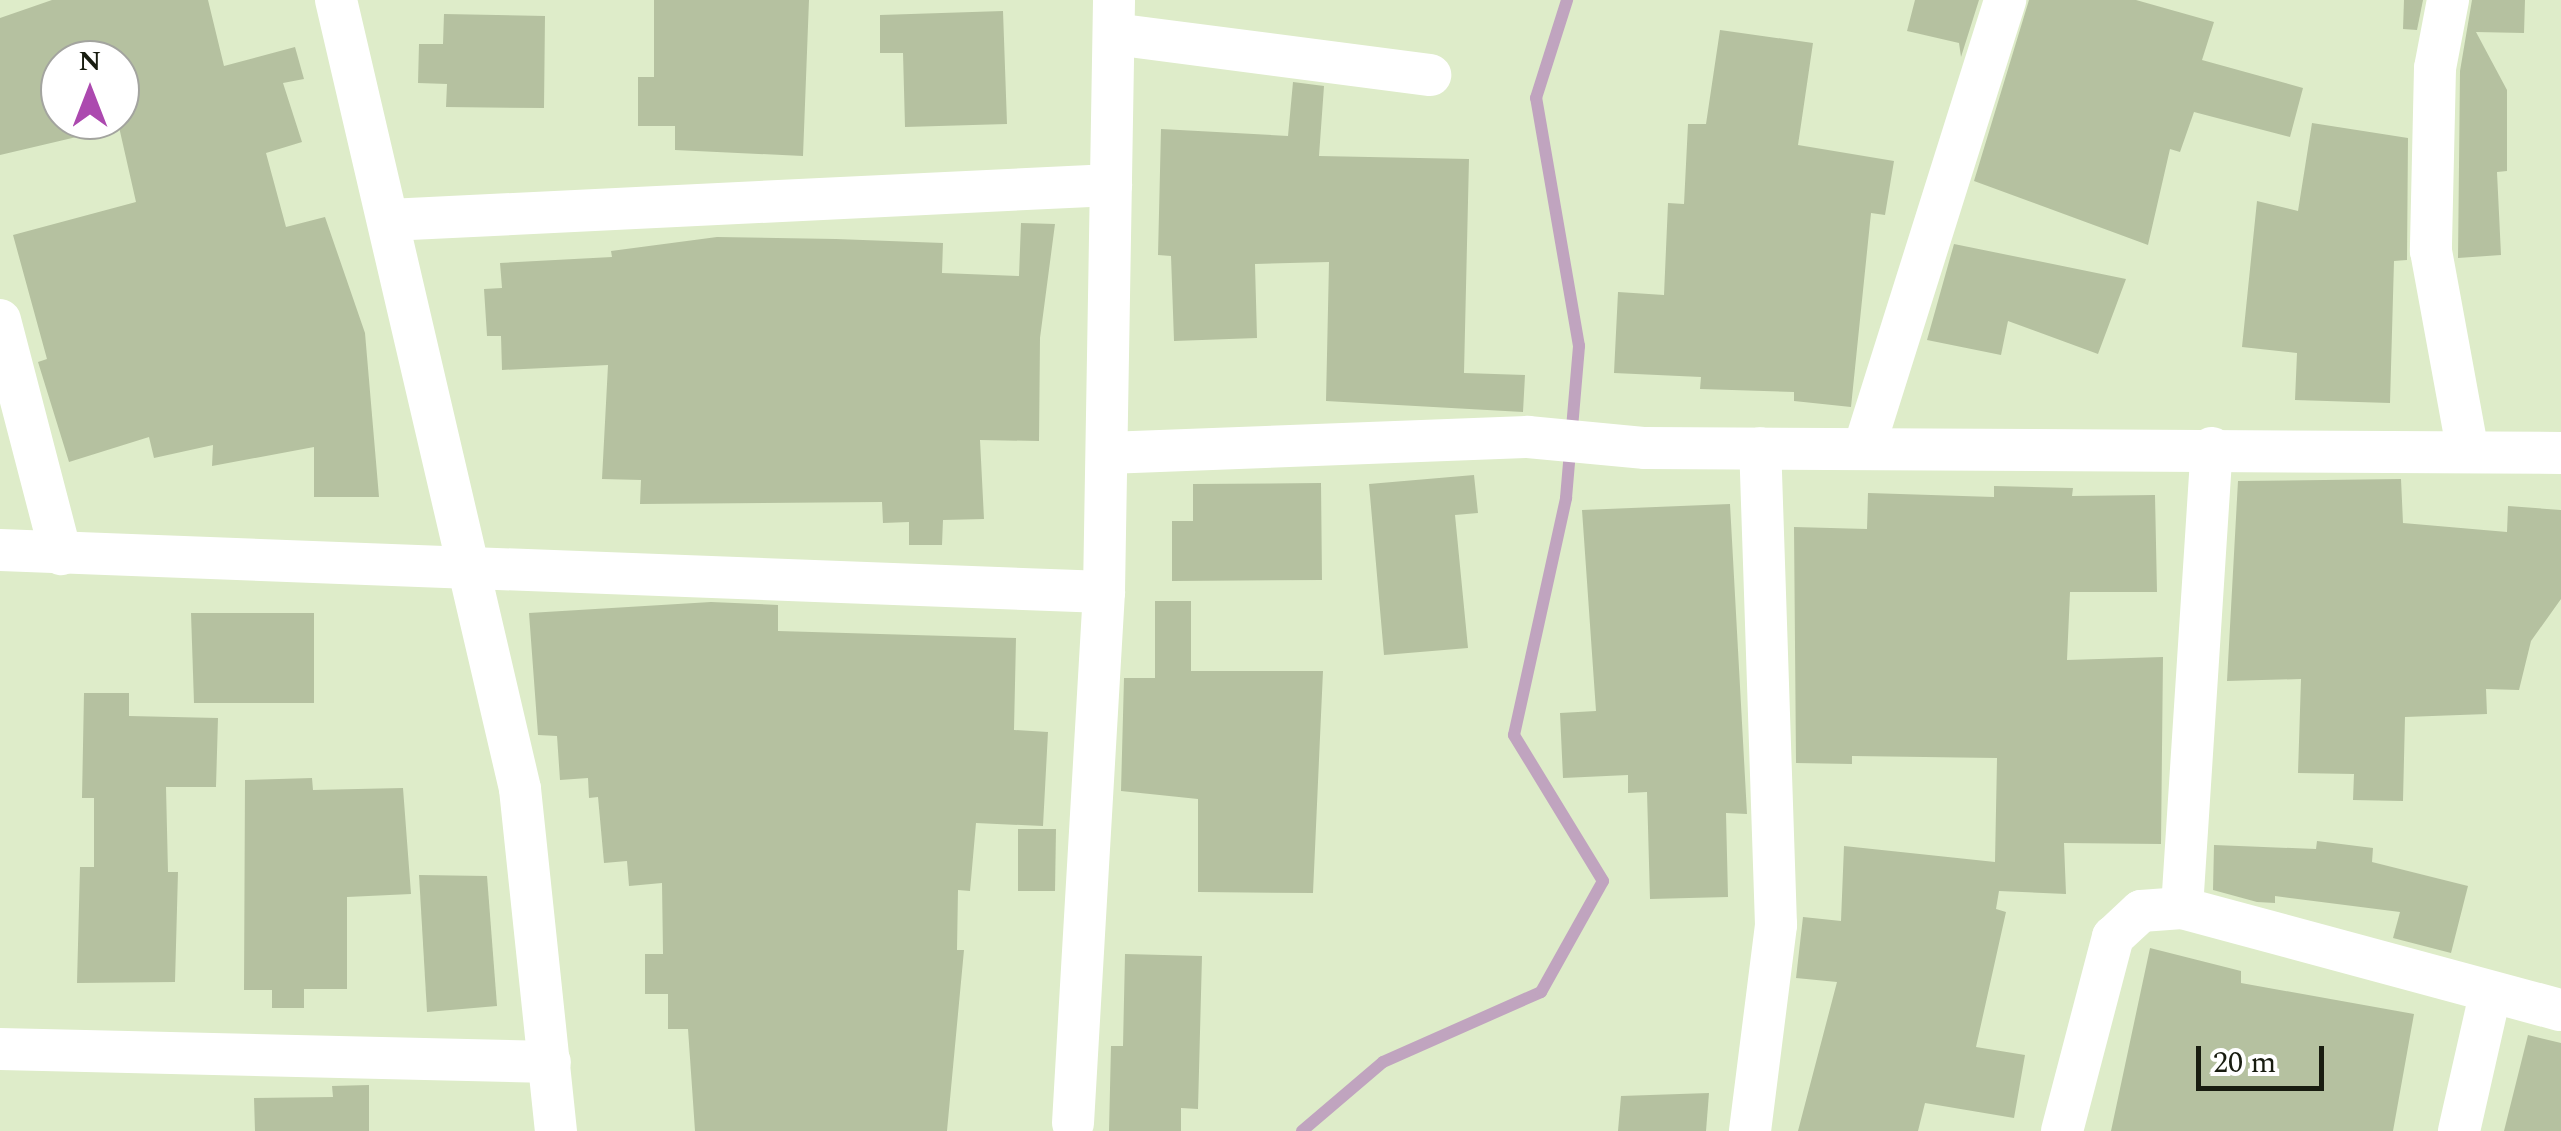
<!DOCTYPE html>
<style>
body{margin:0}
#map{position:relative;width:2561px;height:1131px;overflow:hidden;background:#deecc9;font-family:Spectral,serif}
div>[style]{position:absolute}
.stream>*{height:12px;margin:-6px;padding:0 6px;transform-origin:6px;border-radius:6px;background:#c0a4bf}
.building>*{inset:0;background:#b5c1a0}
.minor>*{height:42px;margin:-21px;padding:0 21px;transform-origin:21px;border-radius:21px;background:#fff}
span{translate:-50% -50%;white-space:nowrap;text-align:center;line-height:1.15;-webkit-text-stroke:8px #fff;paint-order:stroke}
.north{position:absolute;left:40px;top:40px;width:100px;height:100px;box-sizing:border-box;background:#fff;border:2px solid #a3a49f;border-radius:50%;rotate:0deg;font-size:28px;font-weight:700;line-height:40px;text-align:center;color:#181c10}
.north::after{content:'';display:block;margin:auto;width:35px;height:45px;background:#ac49af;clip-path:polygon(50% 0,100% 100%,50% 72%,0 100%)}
.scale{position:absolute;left:2196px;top:1046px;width:128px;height:45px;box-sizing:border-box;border:5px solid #181c10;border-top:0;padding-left:12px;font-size:30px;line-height:35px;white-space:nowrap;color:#181c10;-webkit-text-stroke:8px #fff;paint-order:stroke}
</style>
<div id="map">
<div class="stream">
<div style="left:1302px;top:1131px;width:106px;rotate:-40.4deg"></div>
<div style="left:1383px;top:1062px;width:173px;rotate:-23.9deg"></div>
<div style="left:1541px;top:992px;width:127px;rotate:-60.8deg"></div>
<div style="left:1603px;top:881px;width:171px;rotate:-121.4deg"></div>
<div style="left:1514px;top:735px;width:243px;rotate:-77.6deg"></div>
<div style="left:1566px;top:498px;width:153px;rotate:-85.1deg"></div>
<div style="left:1579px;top:346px;width:252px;rotate:-99.8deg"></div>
<div style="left:1536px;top:98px;width:103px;rotate:-72.4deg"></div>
</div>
<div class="building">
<div style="clip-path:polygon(evenodd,52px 0,208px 0,224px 66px,295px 47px,304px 79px,283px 83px,302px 142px,266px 153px,286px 227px,325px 217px,365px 333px,379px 497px,314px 497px,314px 447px,212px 466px,213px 445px,154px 458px,149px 437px,69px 462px,38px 362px,47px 359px,13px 235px,136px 202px,119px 127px,0 155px,0 18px,52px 0,60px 60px,120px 60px,120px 120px,60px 120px,60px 60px)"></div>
<div style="clip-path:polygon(654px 0,809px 0,803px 156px,675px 150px,675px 126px,638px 126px,638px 77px,654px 77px)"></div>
<div style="clip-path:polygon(1915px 0,1979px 0,1961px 57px,1959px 43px,1907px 31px)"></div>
<div style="clip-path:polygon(2029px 0,2136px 0,2214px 22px,2202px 60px,2303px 88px,2290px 137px,2194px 112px,2180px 152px,2170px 149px,2148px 245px,1974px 181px)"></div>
<div style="clip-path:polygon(2404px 0,2423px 0,2417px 30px,2403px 29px)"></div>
<div style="clip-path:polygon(2472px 0,2525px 0,2524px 33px,2476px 32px,2507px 90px,2507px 171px,2497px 172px,2501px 255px,2458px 258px,2460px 71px)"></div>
<div style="clip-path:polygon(1003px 11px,1007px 124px,905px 127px,903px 53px,880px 53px,880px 15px)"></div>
<div style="clip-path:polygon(444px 14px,545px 16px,544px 108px,446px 107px,447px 84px,418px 83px,419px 44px,443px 44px)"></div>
<div style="clip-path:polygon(1720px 30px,1813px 43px,1798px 145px,1894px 161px,1885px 215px,1871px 213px,1851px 407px,1794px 401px,1794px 392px,1700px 389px,1701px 377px,1614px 373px,1618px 292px,1664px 295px,1668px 203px,1684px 204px,1688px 124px,1706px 124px)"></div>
<div style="clip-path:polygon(1293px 82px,1324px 86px,1319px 156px,1469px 159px,1464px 373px,1525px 375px,1523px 412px,1326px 401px,1329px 262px,1255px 264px,1257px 338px,1174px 341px,1171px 256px,1158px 255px,1161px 129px,1288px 136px)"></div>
<div style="clip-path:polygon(2312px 123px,2408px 138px,2407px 260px,2394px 261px,2390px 403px,2295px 400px,2297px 353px,2242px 347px,2257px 201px,2298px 211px)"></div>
<div style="clip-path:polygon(1021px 223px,1055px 224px,1040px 338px,1039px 441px,980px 440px,984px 519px,943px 520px,942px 545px,909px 545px,909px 522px,883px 523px,882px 502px,640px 504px,641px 480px,602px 479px,608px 365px,502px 370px,501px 336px,487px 336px,484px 289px,502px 288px,500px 263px,612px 257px,611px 251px,717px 237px,836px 239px,943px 243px,942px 273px,1019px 276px)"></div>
<div style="clip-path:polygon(1954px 244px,2126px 279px,2098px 354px,2008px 321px,2001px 355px,1927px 340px)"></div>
<div style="clip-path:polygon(1474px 475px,1478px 513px,1455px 515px,1468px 648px,1384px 655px,1369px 484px)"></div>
<div style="clip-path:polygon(2401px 479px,2403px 523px,2507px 532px,2508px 506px,2561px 510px,2561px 599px,2531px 641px,2519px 690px,2486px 689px,2487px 714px,2405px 717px,2403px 801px,2353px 800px,2354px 774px,2298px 773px,2301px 679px,2227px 681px,2238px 481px)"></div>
<div style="clip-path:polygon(1321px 483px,1322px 580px,1172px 581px,1172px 521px,1193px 521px,1193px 484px)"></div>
<div style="clip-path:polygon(1994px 486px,2073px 488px,2072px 496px,2155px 495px,2157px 592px,2070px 592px,2067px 660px,2163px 657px,2161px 844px,2064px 843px,2066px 894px,1999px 891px,1996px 909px,2006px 912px,1976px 1047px,2025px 1055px,2014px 1118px,1925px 1103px,1918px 1131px,1798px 1131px,1837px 982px,1796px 978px,1803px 917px,1841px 921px,1844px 846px,1995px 862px,1997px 758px,1852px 756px,1852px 764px,1796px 763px,1794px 527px,1867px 529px,1868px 493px,1994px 497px)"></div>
<div style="clip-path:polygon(1730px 504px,1747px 814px,1726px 813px,1728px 897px,1650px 899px,1647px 792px,1628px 793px,1628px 775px,1563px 778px,1560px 713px,1596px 711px,1582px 510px)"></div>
<div style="clip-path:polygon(1155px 601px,1191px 601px,1191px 671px,1323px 671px,1313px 893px,1198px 892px,1198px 799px,1121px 791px,1124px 678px,1155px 678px)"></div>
<div style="clip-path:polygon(711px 602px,778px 605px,778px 631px,1016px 638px,1014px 730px,1048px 732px,1043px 826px,976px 823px,970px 891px,958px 890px,957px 950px,964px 950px,947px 1131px,695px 1131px,688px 1029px,668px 1029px,668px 994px,645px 994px,645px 954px,663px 954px,662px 883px,629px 886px,627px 861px,604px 863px,598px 797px,589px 798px,588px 778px,560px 780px,557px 736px,538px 735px,529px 613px)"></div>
<div style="clip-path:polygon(191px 613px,314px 613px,314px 703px,194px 703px)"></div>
<div style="clip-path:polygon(84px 693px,129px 693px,129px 716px,218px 718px,216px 787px,166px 787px,168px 872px,178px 872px,175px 982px,77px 983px,80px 867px,94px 867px,94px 798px,82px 798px)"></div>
<div style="clip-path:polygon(312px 778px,313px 790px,403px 788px,411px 894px,347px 897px,347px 989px,304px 989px,304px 1008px,272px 1008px,272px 990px,244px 990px,245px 780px)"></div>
<div style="clip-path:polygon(1018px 829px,1056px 829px,1055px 891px,1018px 891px)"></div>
<div style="clip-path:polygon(2317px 841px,2373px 848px,2372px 862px,2468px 886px,2451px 953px,2393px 938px,2400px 912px,2275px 896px,2275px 903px,2257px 902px,2213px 890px,2214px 845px,2316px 849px)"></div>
<div style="clip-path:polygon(419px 875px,487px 876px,497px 1006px,427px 1012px)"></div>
<div style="clip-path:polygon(2150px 948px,2241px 971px,2241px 983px,2414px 1014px,2393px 1131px,2111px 1131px)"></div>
<div style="clip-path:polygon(1125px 954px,1202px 956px,1198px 1109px,1181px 1108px,1181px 1131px,1109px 1131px,1111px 1046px,1123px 1046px)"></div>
<div style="clip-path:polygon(2528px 1035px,2561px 1043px,2561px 1131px,2504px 1131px)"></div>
<div style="clip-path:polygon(369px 1085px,369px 1131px,255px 1131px,254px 1098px,333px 1097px,332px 1086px)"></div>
<div style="clip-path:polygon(1709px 1093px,1706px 1131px,1618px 1131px,1621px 1096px)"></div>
</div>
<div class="minor">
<div style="left:336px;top:0;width:810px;rotate:76.87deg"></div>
<div style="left:520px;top:789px;width:344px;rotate:84deg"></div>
<div style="left:2448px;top:0;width:69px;rotate:100.8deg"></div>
<div style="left:2435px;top:68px;width:183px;rotate:91.3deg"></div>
<div style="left:2431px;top:251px;width:200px;rotate:79.6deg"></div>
<div style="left:1114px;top:34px;width:319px;rotate:7.4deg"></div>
<div style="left:389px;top:220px;width:723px;rotate:-2.78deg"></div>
<div style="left:0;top:320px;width:242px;rotate:75.4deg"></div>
<div style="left:1864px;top:448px;width:470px;rotate:-72.5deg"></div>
<div style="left:1107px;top:453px;width:421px;rotate:-2.2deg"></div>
<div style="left:1528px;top:437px;width:118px;rotate:5.4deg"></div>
<div style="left:1645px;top:448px;width:916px;rotate:0.31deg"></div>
<div style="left:0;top:550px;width:1105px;rotate:2.18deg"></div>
<div style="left:2182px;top:908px;width:461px;rotate:-86.3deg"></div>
<div style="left:0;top:1049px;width:550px;rotate:1.35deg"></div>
<div style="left:1073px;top:1123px;width:532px;rotate:-86.66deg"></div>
<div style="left:1104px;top:592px;width:592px;rotate:-89.03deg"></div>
<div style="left:1750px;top:1131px;width:208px;rotate:-82.8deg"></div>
<div style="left:1776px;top:925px;width:477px;rotate:-91.9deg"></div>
<div style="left:2062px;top:1131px;width:201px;rotate:-75.3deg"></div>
<div style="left:2113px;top:937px;width:38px;rotate:-43deg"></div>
<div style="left:2141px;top:911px;width:41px;rotate:-4.2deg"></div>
<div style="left:2182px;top:908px;width:392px;rotate:15.1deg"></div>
<div style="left:2459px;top:1131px;width:139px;rotate:-77.2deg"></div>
</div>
<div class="north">N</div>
<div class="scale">20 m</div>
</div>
